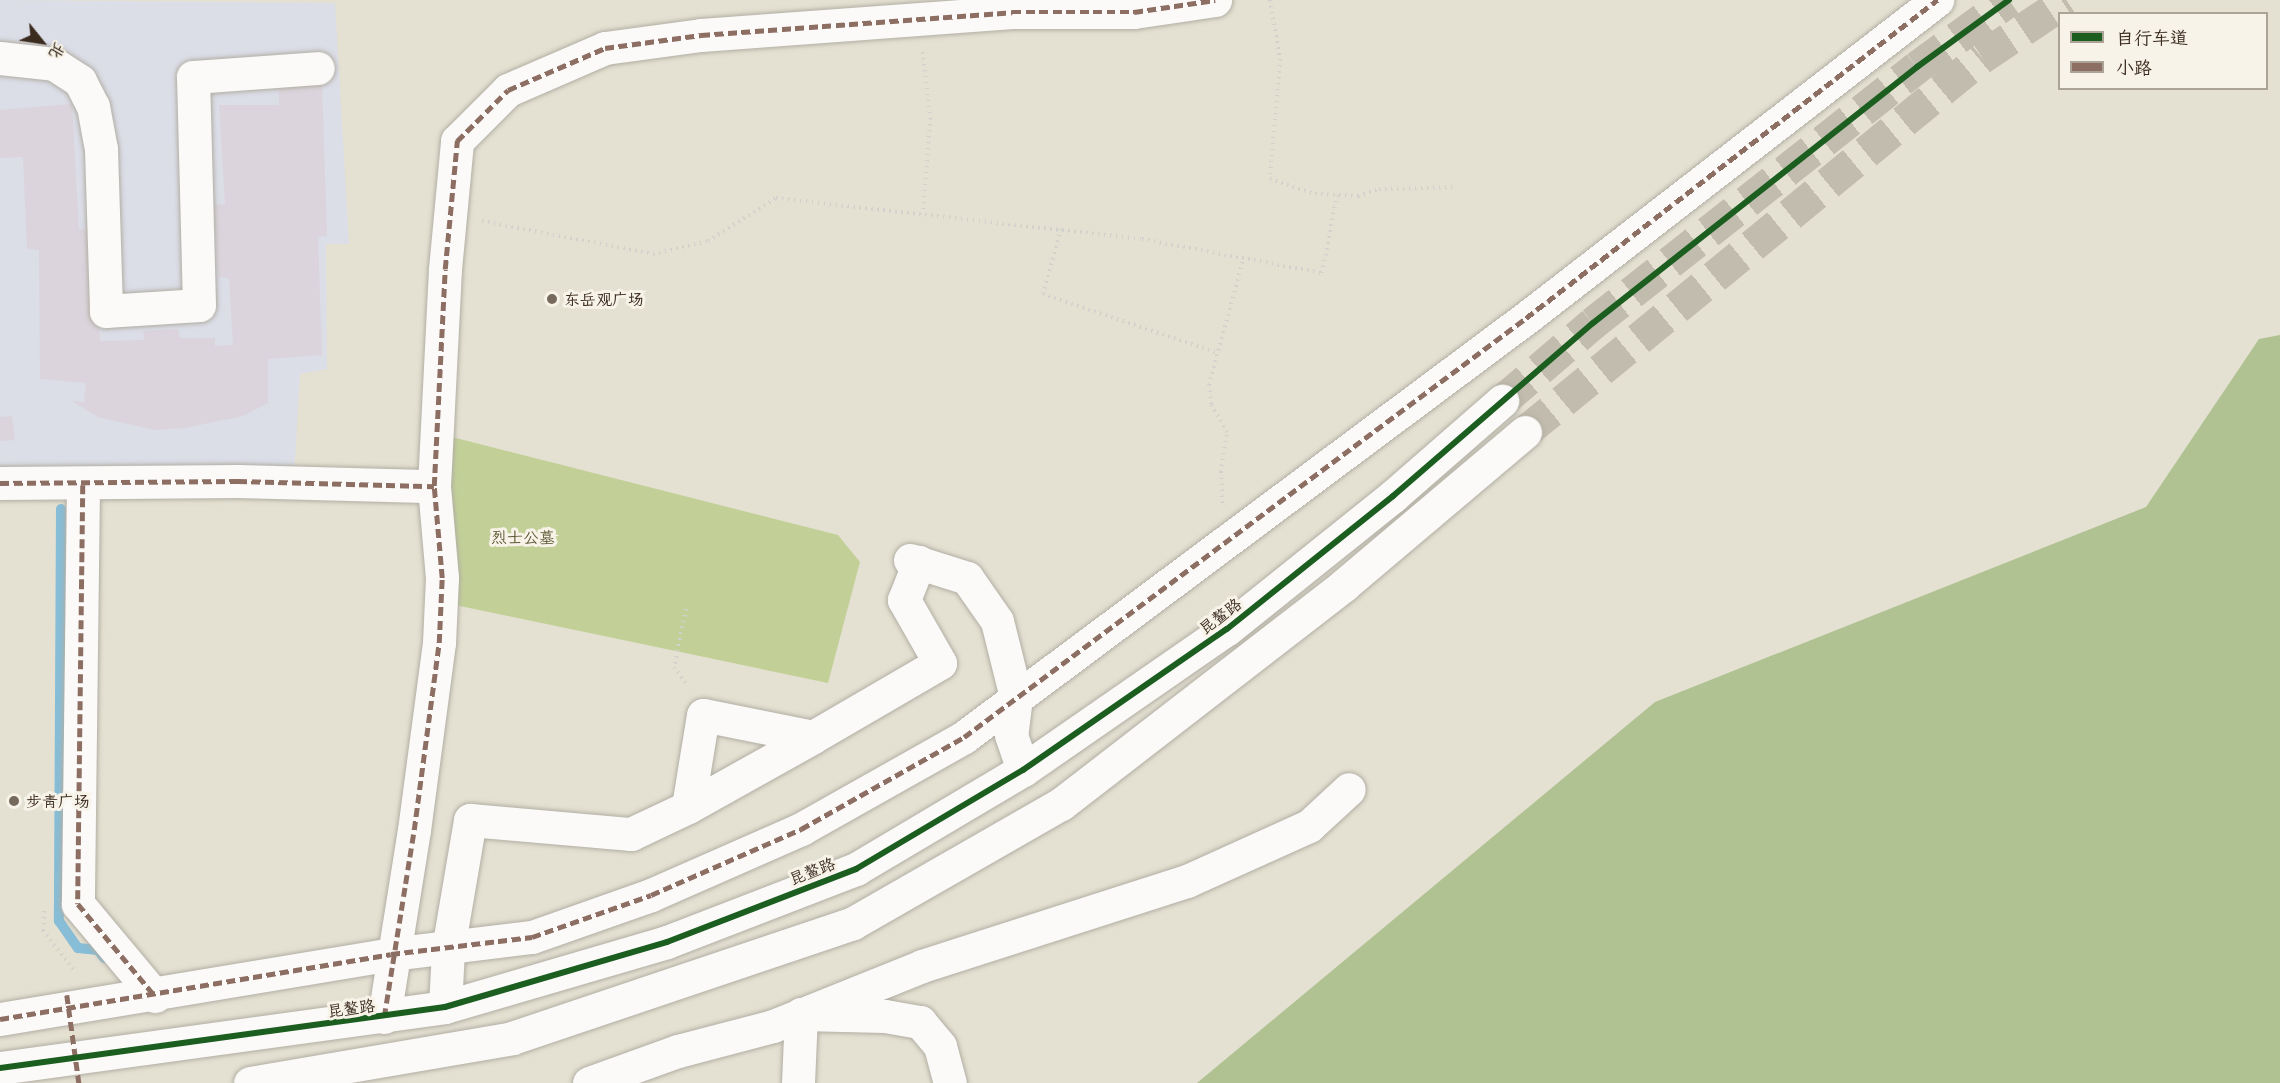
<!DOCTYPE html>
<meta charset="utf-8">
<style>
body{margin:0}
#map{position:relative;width:2280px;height:1083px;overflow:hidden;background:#e4e1d2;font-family:Delius,"LXGW WenKai TC",sans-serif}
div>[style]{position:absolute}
.built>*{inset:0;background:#dbdde7}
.green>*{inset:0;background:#c2d098}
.forest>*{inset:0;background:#b0c292}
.stream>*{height:10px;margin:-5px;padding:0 5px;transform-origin:5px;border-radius:5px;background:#87bdd6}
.building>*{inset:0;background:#dbd4dc}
.minor-tunnel>*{height:33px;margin-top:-16.5px;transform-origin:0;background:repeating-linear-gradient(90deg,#c2bcae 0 33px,transparent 0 49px)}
.path>*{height:4px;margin-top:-2px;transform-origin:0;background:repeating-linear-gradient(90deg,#d3d1cc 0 1.5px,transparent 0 6px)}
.roads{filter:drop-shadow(0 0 2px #b2aea4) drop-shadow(0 0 2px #b2aea4)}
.minor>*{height:33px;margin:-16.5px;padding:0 16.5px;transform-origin:16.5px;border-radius:16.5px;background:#fbfaf8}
.quiet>*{height:4.5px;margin-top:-2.25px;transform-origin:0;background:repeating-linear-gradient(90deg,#8d6e63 0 9px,transparent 0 13.5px)}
.cycleway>*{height:6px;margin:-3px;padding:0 3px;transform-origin:3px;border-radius:3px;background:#1b5e20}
.dots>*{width:16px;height:16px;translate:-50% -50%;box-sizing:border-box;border:3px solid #f7f3e8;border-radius:50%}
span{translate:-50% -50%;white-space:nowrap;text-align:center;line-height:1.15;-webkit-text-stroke:6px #f7f3e8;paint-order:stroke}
.poi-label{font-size:16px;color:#3b2a1e}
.left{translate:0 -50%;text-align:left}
.park-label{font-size:16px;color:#5b5834}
.street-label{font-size:16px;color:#3b2a1e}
.legend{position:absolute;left:2058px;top:12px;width:210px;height:78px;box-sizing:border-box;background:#f7f3e8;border:2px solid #aca397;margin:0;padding:8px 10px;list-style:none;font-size:18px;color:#3b2a1e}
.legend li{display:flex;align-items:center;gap:12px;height:30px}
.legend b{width:30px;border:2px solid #aca397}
.north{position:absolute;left:12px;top:12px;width:60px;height:60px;-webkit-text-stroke:4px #f7f3e8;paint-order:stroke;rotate:120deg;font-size:16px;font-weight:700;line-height:24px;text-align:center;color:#3b2a1e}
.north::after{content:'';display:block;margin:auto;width:21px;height:27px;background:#3b2a1e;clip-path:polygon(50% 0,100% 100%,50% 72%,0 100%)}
</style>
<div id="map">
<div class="built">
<div style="clip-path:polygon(0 0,335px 3px,349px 244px,326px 244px,327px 369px,300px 374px,294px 477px,0 471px)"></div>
</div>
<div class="green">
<div style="clip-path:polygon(436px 433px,838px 535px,860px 562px,828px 683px,441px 602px)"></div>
</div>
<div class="forest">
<div style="clip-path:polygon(2280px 335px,2280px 1083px,1197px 1083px,1655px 702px,2146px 507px,2259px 339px)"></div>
</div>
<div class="stream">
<div style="left:61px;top:509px;width:412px;rotate:90.3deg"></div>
<div style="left:59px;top:921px;width:33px;rotate:55deg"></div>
<div style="left:78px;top:948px;width:20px;rotate:6deg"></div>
<div style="left:98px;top:950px;width:10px;rotate:53deg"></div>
</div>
<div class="building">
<div style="clip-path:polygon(322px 85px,327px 236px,318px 237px,322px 355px,268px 359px,268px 403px,243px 416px,185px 428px,154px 430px,98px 417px,72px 401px,84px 402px,86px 383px,40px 379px,39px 250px,27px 249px,23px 157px,0 158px,0 110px,72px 104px,79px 229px,93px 230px,100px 341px,144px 340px,143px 331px,178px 329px,180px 338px,215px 338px,215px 346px,233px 345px,229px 278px,218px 277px,214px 205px,225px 204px,219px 105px,279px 105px,279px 86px)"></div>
<div style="clip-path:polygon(12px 416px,15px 440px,0 441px,0 417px)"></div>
</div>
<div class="minor-tunnel">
<div style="left:1502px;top:401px;width:120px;rotate:-40.6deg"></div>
<div style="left:1593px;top:323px;width:413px;rotate:-38.3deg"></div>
<div style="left:1917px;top:67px;width:114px;rotate:-36.1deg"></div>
<div style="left:1525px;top:432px;width:591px;rotate:-39.37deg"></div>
<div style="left:1982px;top:57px;width:102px;rotate:-33.8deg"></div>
</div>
<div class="path">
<div style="left:1270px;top:0;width:60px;rotate:80.4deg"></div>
<div style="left:1280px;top:59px;width:120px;rotate:94.8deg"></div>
<div style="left:1270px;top:179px;width:47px;rotate:18.4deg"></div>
<div style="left:1315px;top:194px;width:43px;rotate:2.7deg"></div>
<div style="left:1358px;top:196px;width:22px;rotate:-18deg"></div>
<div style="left:1379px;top:189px;width:74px;rotate:-1.5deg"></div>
<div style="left:923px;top:52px;width:66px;rotate:83.9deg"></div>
<div style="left:930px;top:118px;width:95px;rotate:94.2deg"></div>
<div style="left:482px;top:221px;width:174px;rotate:10.9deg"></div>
<div style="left:653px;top:254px;width:57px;rotate:-13.3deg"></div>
<div style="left:708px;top:241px;width:80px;rotate:-32.3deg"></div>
<div style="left:776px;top:198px;width:368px;rotate:6.4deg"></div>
<div style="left:1142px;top:239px;width:183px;rotate:10.7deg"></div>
<div style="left:1322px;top:273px;width:79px;rotate:-79.1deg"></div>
<div style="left:1061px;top:229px;width:67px;rotate:105.5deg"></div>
<div style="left:1043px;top:294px;width:182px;rotate:18.6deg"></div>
<div style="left:1222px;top:503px;width:31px;rotate:-92deg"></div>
<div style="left:1221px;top:472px;width:40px;rotate:-81.5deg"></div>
<div style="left:1227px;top:432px;width:32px;rotate:-120deg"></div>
<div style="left:1211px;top:404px;width:19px;rotate:-96deg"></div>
<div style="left:1209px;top:385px;width:130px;rotate:-74.8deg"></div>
<div style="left:686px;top:609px;width:59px;rotate:101.7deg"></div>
<div style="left:674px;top:667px;width:24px;rotate:54deg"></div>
<div style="left:44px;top:911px;width:19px;rotate:93deg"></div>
<div style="left:43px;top:930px;width:54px;rotate:52.5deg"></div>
</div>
<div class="roads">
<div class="minor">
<div style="left:0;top:58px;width:54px;rotate:6.3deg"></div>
<div style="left:54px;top:64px;width:31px;rotate:33deg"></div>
<div style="left:80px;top:81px;width:28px;rotate:63deg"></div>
<div style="left:93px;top:106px;width:44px;rotate:79.5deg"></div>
<div style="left:101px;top:149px;width:162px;rotate:88.2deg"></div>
<div style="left:106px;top:311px;width:93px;rotate:-3.7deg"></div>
<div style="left:199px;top:305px;width:228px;rotate:-91.5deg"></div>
<div style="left:193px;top:77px;width:125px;rotate:-4.1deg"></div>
<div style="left:0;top:483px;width:238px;rotate:-0.5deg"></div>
<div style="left:238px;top:481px;width:196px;rotate:1.5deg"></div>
<div style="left:434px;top:486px;width:217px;rotate:-87.1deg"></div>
<div style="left:445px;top:269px;width:129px;rotate:-84.6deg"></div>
<div style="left:457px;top:141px;width:72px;rotate:-45deg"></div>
<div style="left:508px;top:90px;width:106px;rotate:-23.4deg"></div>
<div style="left:605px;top:48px;width:97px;rotate:-7.7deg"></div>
<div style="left:701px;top:35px;width:312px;rotate:-4.2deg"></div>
<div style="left:1012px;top:12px;width:122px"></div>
<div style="left:1134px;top:12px;width:82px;rotate:-8.4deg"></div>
<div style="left:83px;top:485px;width:419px;rotate:90.7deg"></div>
<div style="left:78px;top:904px;width:120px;rotate:50.1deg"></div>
<div style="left:910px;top:560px;width:60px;rotate:17.5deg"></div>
<div style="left:967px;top:578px;width:52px;rotate:55.1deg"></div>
<div style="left:997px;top:621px;width:78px;rotate:76deg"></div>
<div style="left:1016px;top:697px;width:38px;rotate:97deg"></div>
<div style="left:1011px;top:735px;width:37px;rotate:71deg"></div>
<div style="left:813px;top:737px;width:147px;rotate:-30.2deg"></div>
<div style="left:940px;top:663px;width:73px;rotate:-119.7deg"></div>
<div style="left:904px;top:600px;width:41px;rotate:-68.5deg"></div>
<div style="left:445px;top:1007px;width:58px;rotate:-87deg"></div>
<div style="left:448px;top:949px;width:131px;rotate:-80.3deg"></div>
<div style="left:470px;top:820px;width:162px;rotate:5deg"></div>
<div style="left:631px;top:834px;width:63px;rotate:-25.3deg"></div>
<div style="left:688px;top:807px;width:143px;rotate:-29.2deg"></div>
<div style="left:813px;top:737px;width:112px;rotate:-168.7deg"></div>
<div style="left:703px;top:715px;width:93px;rotate:99.3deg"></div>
<div style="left:384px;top:1017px;width:189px;rotate:-80.9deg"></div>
<div style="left:414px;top:830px;width:189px;rotate:-82.4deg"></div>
<div style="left:439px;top:643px;width:65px;rotate:-87.4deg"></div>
<div style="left:442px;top:578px;width:92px;rotate:-95deg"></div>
<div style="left:0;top:1019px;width:396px;rotate:-9.4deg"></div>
<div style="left:391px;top:954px;width:142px;rotate:-6.9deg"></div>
<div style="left:532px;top:937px;width:126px;rotate:-19.4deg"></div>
<div style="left:651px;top:895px;width:164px;rotate:-23.7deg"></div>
<div style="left:801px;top:829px;width:187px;rotate:-29.4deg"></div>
<div style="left:964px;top:737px;width:701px;rotate:-36.71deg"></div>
<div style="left:1526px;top:318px;width:520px;rotate:-37.73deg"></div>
<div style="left:0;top:1068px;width:449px;rotate:-7.8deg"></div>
<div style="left:445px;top:1007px;width:231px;rotate:-16.3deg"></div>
<div style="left:667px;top:942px;width:203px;rotate:-21.1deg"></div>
<div style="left:856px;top:869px;width:194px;rotate:-30.7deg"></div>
<div style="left:1023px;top:770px;width:248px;rotate:-34.7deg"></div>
<div style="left:1227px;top:629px;width:213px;rotate:-38.7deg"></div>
<div style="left:1393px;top:496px;width:145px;rotate:-41.1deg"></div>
<div style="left:250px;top:1083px;width:266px;rotate:-9.7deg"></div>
<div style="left:512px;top:1038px;width:360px;rotate:-18.6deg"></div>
<div style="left:853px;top:923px;width:240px;rotate:-29.8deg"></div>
<div style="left:1061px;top:804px;width:358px;rotate:-37.7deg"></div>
<div style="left:1344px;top:585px;width:237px;rotate:-40.2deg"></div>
<div style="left:589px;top:1083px;width:95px;rotate:-19.8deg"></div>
<div style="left:678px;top:1051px;width:98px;rotate:-14.7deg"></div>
<div style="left:773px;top:1026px;width:161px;rotate:-21.9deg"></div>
<div style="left:922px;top:966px;width:278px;rotate:-17.8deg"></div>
<div style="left:1187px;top:881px;width:134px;rotate:-24.3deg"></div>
<div style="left:1309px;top:826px;width:54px;rotate:-42.8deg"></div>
<div style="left:798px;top:1083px;width:69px;rotate:-87.5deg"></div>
<div style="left:801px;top:1014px;width:84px;rotate:1.4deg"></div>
<div style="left:885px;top:1016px;width:36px;rotate:10deg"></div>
<div style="left:920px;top:1022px;width:31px;rotate:50deg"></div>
<div style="left:940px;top:1046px;width:38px;rotate:75deg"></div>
</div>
</div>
<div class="quiet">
<div style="left:0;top:483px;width:238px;rotate:-0.5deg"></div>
<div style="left:238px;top:481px;width:196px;rotate:1.5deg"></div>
<div style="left:434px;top:486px;width:217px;rotate:-87.1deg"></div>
<div style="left:445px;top:269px;width:129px;rotate:-84.6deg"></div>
<div style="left:457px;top:141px;width:72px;rotate:-45deg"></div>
<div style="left:508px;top:90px;width:106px;rotate:-23.4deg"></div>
<div style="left:605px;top:48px;width:97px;rotate:-7.7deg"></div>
<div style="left:701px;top:35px;width:312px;rotate:-4.2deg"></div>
<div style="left:1012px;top:12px;width:122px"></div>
<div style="left:1134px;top:12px;width:82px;rotate:-8.4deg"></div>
<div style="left:83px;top:485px;width:419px;rotate:90.7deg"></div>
<div style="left:78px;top:904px;width:120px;rotate:50.1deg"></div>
<div style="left:67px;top:995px;width:89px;rotate:82.2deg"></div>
<div style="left:384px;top:1017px;width:189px;rotate:-80.9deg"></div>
<div style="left:414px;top:830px;width:189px;rotate:-82.4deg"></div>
<div style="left:439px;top:643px;width:65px;rotate:-87.4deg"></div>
<div style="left:442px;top:578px;width:92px;rotate:-95deg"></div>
<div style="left:0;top:1019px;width:396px;rotate:-9.4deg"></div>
<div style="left:391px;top:954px;width:142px;rotate:-6.9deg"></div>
<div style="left:532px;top:937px;width:126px;rotate:-19.4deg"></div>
<div style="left:651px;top:895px;width:164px;rotate:-23.7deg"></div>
<div style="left:801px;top:829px;width:187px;rotate:-29.4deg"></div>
<div style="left:964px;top:737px;width:701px;rotate:-36.71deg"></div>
<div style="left:1526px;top:318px;width:520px;rotate:-37.73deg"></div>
</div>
<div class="cycleway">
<div style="left:0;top:1068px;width:449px;rotate:-7.8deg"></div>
<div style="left:445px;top:1007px;width:231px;rotate:-16.3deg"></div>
<div style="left:667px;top:942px;width:203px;rotate:-21.1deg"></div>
<div style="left:856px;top:869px;width:194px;rotate:-30.7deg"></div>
<div style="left:1023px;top:770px;width:248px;rotate:-34.7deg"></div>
<div style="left:1227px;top:629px;width:213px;rotate:-38.7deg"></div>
<div style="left:1393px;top:496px;width:264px;rotate:-40.9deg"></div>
<div style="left:1593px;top:323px;width:413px;rotate:-38.3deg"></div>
<div style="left:1917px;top:67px;width:114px;rotate:-36.1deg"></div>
</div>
<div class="dots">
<div style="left:552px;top:299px;background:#766a5d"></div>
<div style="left:14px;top:801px;background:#766a5d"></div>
</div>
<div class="poi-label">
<span class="left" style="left:564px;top:299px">东岳观广场</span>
<span class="left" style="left:26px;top:801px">步青广场</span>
</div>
<div class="park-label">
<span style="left:523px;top:537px">烈士公墓</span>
</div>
<div class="street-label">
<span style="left:1220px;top:616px;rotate:-37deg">昆鳌路</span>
<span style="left:812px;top:871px;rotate:-21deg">昆鳌路</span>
<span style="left:351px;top:1008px;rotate:-7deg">昆鳌路</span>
</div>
<ul class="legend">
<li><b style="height:8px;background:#1b5e20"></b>自行车道</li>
<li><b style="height:8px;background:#8d6e63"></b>小路</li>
</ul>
<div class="north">北</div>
</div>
